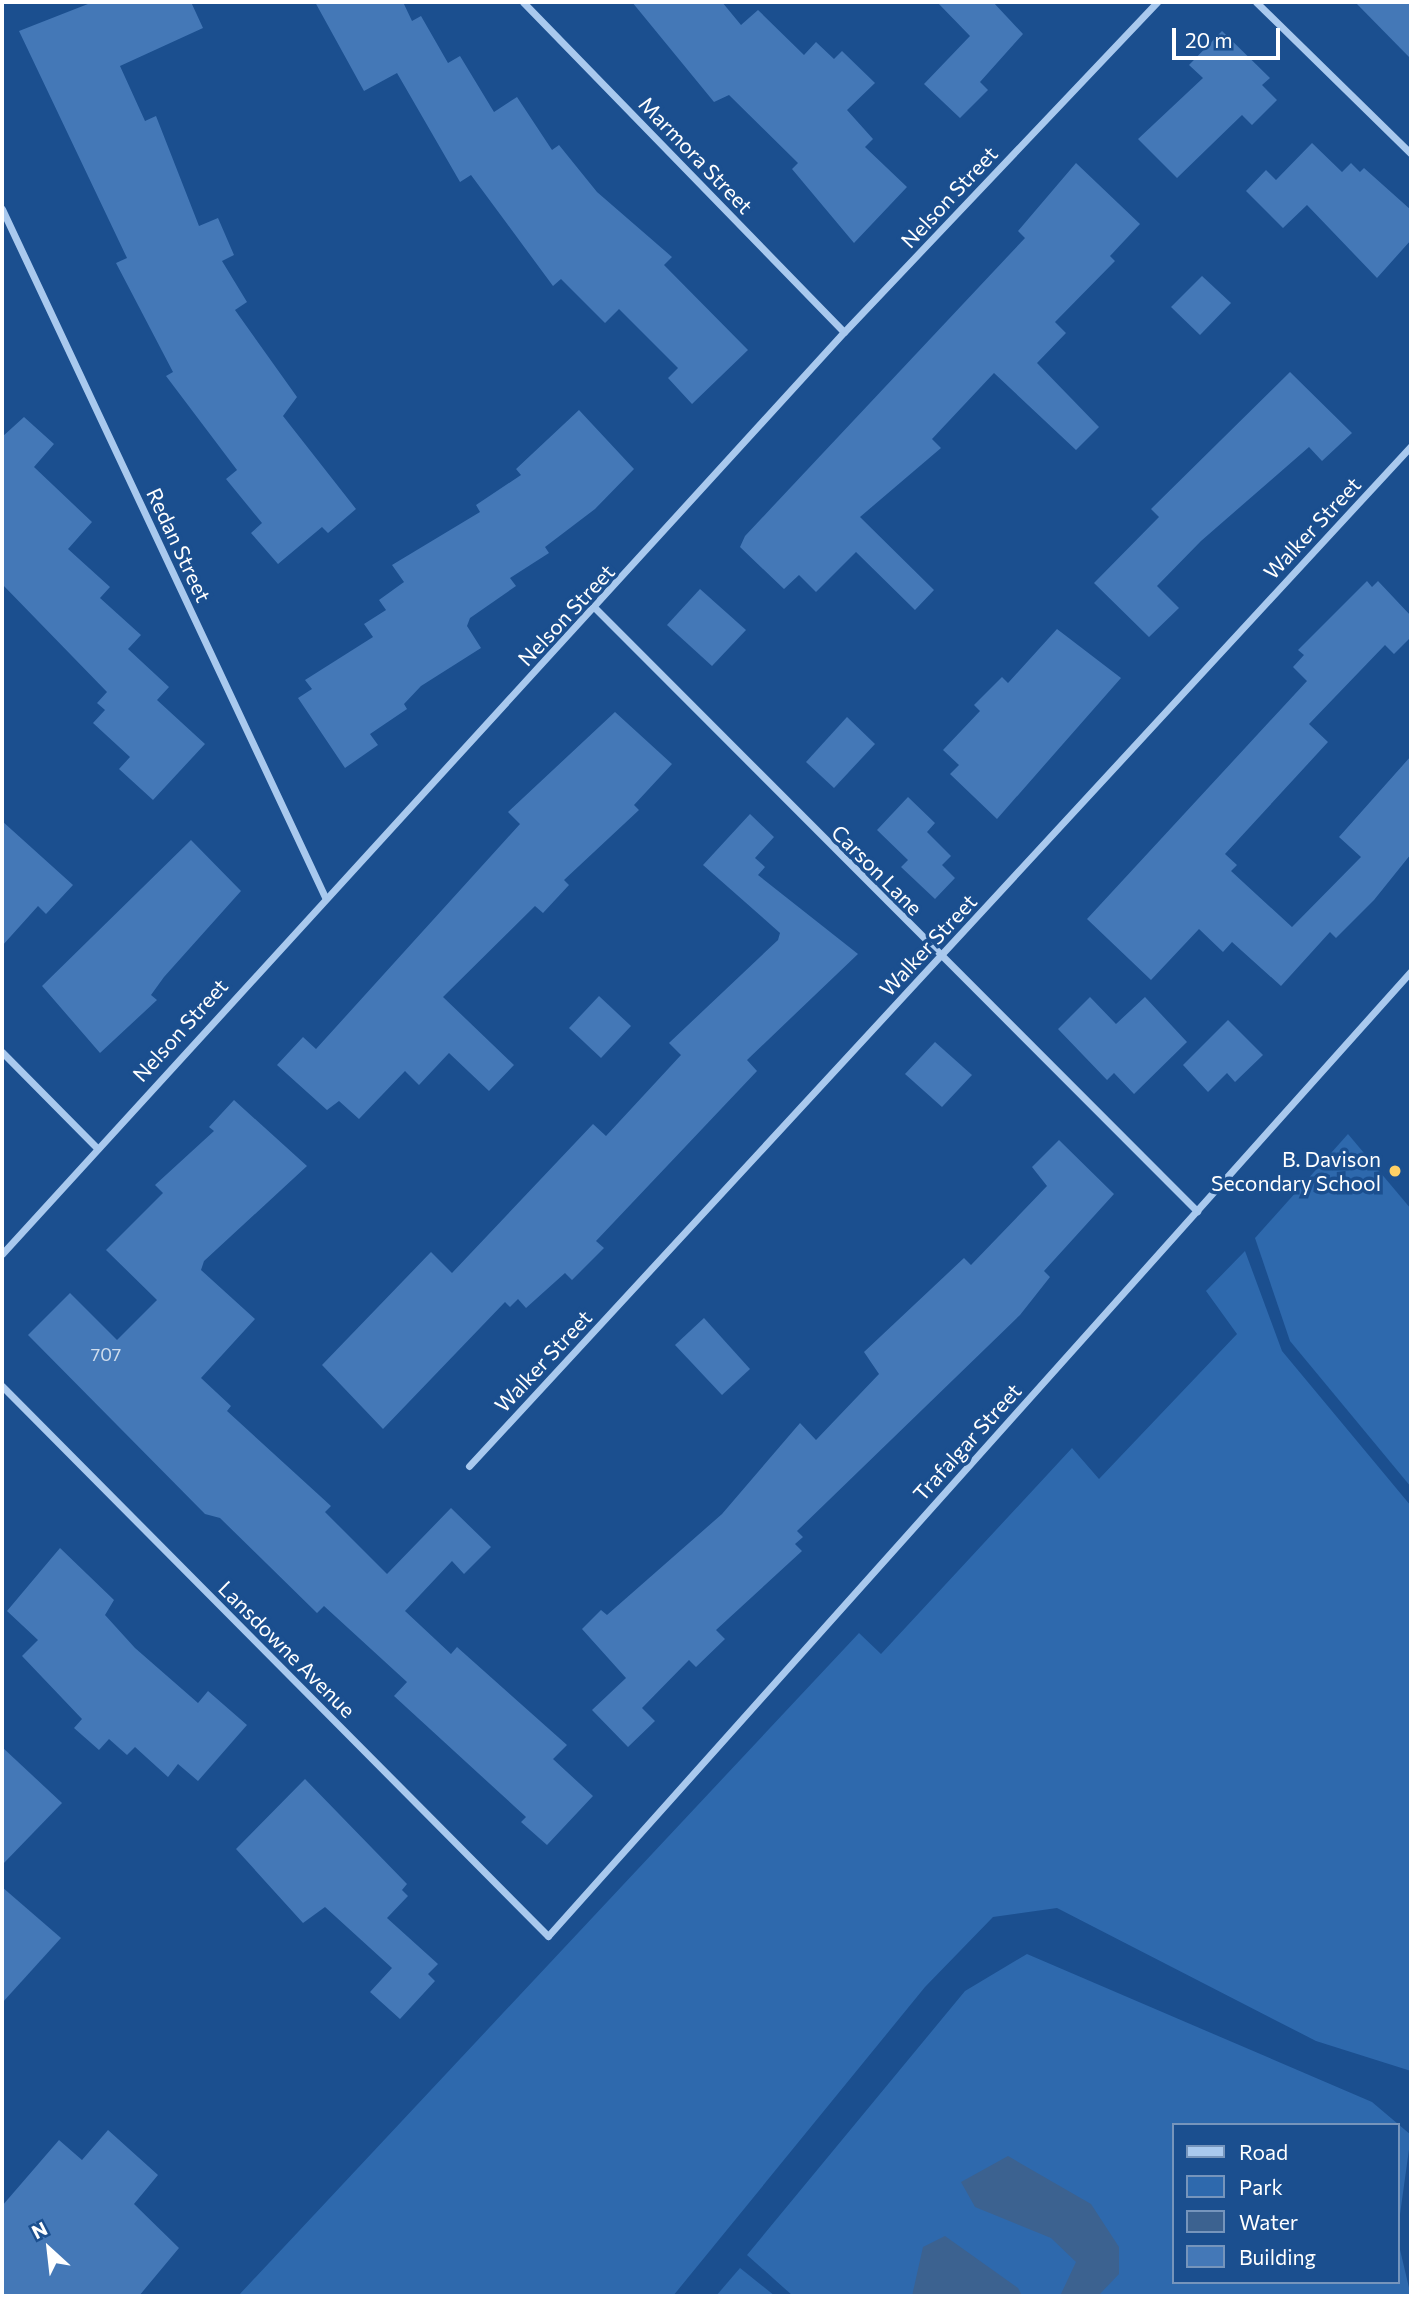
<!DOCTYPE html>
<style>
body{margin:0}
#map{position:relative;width:1413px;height:2298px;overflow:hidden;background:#1b4f8f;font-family:Commissioner,sans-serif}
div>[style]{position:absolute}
.green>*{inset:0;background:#2e69ad}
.water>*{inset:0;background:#3c6290}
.building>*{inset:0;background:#4478b7}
.minor>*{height:7px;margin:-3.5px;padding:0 3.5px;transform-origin:3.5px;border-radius:3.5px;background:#a9c9ee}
.dots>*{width:19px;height:19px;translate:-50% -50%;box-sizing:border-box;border:4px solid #1b4f8f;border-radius:50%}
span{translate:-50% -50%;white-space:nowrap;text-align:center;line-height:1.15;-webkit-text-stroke:7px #1b4f8f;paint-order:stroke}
.number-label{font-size:18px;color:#d0dded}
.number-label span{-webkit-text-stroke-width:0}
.street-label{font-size:21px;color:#fff}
.poi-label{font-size:21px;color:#fff}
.right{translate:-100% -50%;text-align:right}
.frame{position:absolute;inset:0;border:4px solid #fff;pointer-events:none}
.legend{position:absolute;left:1172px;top:2123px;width:228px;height:161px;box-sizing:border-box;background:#1b4f8f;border:2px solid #7695bc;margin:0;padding:9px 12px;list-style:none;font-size:21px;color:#fff}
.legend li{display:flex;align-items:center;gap:14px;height:35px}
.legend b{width:35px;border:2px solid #7695bc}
.north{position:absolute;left:14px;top:2214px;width:70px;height:70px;-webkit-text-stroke:5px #1b4f8f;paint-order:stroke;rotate:333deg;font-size:19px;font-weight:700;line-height:28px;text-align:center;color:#fff}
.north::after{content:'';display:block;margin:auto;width:24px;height:32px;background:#fff;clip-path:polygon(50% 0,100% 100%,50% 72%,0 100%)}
.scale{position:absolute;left:1172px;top:28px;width:108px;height:32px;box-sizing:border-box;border:4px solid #fff;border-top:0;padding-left:9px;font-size:21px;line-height:24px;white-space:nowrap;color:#fff;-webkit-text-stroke:5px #1b4f8f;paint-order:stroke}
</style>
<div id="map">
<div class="green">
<div style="clip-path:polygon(1348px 1134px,1411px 1209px,1411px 1487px,1290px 1341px,1255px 1238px)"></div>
<div style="clip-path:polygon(1245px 1251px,1282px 1351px,1411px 1506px,1411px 2071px,1316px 2041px,1057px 1908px,993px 1917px,925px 1987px,673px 2296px,238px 2296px,859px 1633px,881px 1654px,1072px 1448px,1099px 1479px,1237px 1334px,1206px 1291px)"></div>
<div style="clip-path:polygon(1027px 1954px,1372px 2102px,1411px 2135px,1397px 2236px,1397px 2125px,1173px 2125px,1173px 2282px,1397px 2282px,1397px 2237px,1411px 2296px,793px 2296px,747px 2255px,965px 1991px)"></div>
<div style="clip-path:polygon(740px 2268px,775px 2296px,716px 2296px)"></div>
</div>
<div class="water">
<div style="clip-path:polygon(1008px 2156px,1091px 2204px,1119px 2247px,1119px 2274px,1098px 2296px,1060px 2296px,1076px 2262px,1051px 2238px,975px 2207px,961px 2182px)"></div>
<div style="clip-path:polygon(945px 2236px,1018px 2288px,1022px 2296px,912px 2296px,923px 2247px)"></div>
</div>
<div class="building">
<div style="clip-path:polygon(93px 2px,191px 2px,203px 28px,120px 66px,145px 121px,156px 116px,199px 226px,218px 218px,234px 255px,222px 261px,247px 302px,235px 310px,297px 397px,283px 416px,356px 509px,328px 533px,322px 527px,278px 564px,251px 533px,262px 523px,226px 479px,237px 470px,166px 376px,173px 372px,116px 263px,127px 258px,19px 31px)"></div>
<div style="clip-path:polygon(315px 2px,403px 2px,412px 21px,421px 16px,448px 63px,460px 56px,494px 112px,517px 97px,552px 150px,559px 145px,597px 192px,672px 257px,664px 265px,748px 350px,692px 404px,668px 378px,678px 368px,619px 309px,605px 323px,561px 279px,553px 286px,471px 175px,460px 182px,397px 73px,364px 91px)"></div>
<div style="clip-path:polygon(632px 2px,722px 2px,741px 25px,758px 10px,804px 55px,816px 42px,834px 59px,842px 51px,875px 83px,847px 110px,873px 139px,865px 147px,907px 187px,854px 243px,792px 169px,798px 163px,729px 95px,714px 102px)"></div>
<div style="clip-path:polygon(937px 2px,993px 2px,1023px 34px,980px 82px,988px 90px,960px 118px,924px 84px,970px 36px)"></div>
<div style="clip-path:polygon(1355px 2px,1411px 2px,1411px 59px)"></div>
<div style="clip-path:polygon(1222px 31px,1270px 78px,1262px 85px,1277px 100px,1252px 125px,1242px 115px,1177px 178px,1138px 139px,1203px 78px,1189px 65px)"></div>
<div style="clip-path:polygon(1312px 143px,1342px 172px,1351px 163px,1360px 172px,1364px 168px,1411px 210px,1411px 240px,1377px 278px,1307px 205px,1283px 228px,1246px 191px,1266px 170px,1276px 180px)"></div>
<div style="clip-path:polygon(1076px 163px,1140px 224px,1110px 256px,1115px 261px,1055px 322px,1066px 333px,1037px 363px,1099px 427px,1076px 450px,994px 373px,932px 439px,941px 448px,860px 517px,934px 590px,915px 610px,856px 552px,816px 592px,799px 575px,784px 589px,740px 547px,745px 536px,1025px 238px,1018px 231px)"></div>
<div style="clip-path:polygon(1202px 276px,1231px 303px,1200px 335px,1171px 307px)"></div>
<div style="clip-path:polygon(1290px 372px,1352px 433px,1322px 461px,1309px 447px,1201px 541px,1157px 586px,1179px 608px,1149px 637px,1094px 583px,1159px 517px,1151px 509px)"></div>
<div style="clip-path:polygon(579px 410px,634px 469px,595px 509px,545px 547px,549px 553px,510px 578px,516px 586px,470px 618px,467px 626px,481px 648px,421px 686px,404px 704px,407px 709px,370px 734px,378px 745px,345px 768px,298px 698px,312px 689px,305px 680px,373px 637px,364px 624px,386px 610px,379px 600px,404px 582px,392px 565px,480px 512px,476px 505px,521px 475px,516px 469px)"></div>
<div style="clip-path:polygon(24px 417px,54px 444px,34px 467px,92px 522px,68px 549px,110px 587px,100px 598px,141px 635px,128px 649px,169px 687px,157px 700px,205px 744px,153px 800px,119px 769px,130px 757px,93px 723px,105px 710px,97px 703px,107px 692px,2px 584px,2px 437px)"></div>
<div style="clip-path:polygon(1367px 581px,1372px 587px,1378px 581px,1411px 616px,1411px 637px,1394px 654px,1385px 645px,1309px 724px,1328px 742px,1225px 854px,1237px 865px,1231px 871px,1292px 927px,1361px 857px,1339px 837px,1411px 756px,1411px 854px,1374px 900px,1336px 938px,1330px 932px,1281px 986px,1232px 942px,1223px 952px,1199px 929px,1151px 980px,1087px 919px,1307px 681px,1293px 667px,1304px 655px,1298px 650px)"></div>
<div style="clip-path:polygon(700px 589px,746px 630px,712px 666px,667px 625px)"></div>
<div style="clip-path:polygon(1057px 629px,1121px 678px,997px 819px,950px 774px,959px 765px,943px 750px,980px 711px,974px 705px,1002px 677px,1008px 683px)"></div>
<div style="clip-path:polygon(615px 712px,672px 764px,634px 805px,639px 810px,564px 880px,569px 885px,543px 913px,535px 906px,443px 997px,514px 1065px,489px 1091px,449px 1053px,419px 1085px,405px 1071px,359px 1119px,339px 1101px,327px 1110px,277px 1065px,303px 1037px,316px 1049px,520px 824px,508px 812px)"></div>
<div style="clip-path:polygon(847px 717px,875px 744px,834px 788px,806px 762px)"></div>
<div style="clip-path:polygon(908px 797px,935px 823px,927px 832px,951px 856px,942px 865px,955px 878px,935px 899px,901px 867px,908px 860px,877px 830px)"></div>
<div style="clip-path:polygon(750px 814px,774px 837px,755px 858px,765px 867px,758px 875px,858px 954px,747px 1060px,757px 1071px,596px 1241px,604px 1248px,572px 1280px,565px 1273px,526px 1308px,518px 1299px,510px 1307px,505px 1302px,383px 1429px,322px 1365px,431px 1252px,452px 1273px,593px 1124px,606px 1136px,681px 1055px,669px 1043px,778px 940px,780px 933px,703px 865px)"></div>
<div style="clip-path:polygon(2px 821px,73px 885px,46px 914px,38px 906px,2px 946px)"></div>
<div style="clip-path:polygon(191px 840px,241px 891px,164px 977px,151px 995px,157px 1000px,100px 1053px,42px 986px)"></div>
<div style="clip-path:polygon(599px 996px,631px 1026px,601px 1058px,569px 1028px)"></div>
<div style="clip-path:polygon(1090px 997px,1116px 1024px,1145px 997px,1187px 1042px,1134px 1094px,1114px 1073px,1107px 1080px,1058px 1029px)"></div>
<div style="clip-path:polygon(1228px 1020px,1263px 1055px,1235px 1082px,1227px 1073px,1208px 1092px,1183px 1065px)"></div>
<div style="clip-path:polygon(935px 1042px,972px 1075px,942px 1107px,905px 1074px)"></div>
<div style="clip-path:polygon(234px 1100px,307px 1166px,204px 1261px,201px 1270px,255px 1319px,201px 1378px,231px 1406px,227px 1411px,331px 1506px,325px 1512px,387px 1574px,451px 1508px,491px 1547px,464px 1574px,452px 1561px,405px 1611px,451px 1654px,457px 1647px,567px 1745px,553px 1759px,593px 1796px,547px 1845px,521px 1822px,526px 1817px,394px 1696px,407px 1682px,324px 1606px,317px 1613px,220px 1518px,205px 1514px,28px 1335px,70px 1293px,117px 1340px,157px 1300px,106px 1250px,163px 1193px,155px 1185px,214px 1131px,209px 1127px)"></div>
<div style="clip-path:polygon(1059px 1140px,1114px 1194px,1044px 1271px,1050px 1277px,1020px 1315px,797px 1531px,803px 1537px,795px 1544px,802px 1551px,716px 1630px,725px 1639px,696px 1667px,689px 1660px,642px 1708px,655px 1721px,628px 1747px,592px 1710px,626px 1678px,582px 1629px,601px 1610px,607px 1615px,722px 1514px,800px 1423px,816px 1440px,879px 1374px,864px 1352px,964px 1258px,971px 1265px,1047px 1186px,1032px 1167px)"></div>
<div style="clip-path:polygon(704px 1318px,750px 1369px,722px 1395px,675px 1345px)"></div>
<div style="clip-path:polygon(60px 1548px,114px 1600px,105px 1615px,135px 1648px,198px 1703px,208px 1691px,247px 1725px,198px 1781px,178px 1764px,168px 1777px,135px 1747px,127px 1755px,109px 1739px,99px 1750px,74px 1728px,82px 1719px,22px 1656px,38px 1640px,7px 1611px)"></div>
<div style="clip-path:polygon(2px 1747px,62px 1803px,2px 1865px)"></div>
<div style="clip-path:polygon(305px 1779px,407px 1884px,402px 1890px,408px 1896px,387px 1918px,438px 1964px,428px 1974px,435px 1981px,400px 2019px,370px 1992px,392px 1968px,325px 1907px,303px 1923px,236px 1849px)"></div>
<div style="clip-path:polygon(2px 1887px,61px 1938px,2px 2003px)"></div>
<div style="clip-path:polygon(108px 2130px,158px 2175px,134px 2204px,179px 2248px,139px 2296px,2px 2296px,2px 2206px,59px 2140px,82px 2160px)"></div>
</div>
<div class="minor">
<div style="left:523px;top:2px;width:460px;rotate:45.8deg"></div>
<div style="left:1256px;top:2px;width:217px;rotate:44.4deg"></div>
<div style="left:2px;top:209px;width:760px;rotate:64.85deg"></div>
<div style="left:596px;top:609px;width:851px;rotate:45.05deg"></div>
<div style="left:2px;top:1052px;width:134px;rotate:45.3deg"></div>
<div style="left:2px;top:1254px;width:1249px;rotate:-47.6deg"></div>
<div style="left:844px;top:332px;width:455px;rotate:-46.5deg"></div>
<div style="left:2px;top:1386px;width:775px;rotate:45.21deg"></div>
<div style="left:548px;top:1936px;width:1295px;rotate:-48.19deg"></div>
<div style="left:469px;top:1466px;width:1388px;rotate:-47.28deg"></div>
</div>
<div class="dots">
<div style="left:1395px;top:1171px;background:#ffd166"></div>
</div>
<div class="number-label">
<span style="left:106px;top:1354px">707</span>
</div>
<div class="street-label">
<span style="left:696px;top:155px;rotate:46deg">Marmora Street</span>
<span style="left:949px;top:197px;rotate:-47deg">Nelson Street</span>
<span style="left:1312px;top:528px;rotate:-47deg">Walker Street</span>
<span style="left:179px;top:545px;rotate:65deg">Redan Street</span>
<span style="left:566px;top:615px;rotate:-47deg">Nelson Street</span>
<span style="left:877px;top:870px;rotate:45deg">Carson Lane</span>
<span style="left:928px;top:945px;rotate:-47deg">Walker Street</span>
<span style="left:180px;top:1030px;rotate:-48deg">Nelson Street</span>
<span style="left:543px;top:1361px;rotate:-47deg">Walker Street</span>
<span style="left:967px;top:1442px;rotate:-48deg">Trafalgar Street</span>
<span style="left:287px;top:1649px;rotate:45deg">Lansdowne Avenue</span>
</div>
<div class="poi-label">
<span class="right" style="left:1381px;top:1171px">B. Davison<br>Secondary School</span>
</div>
<div class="frame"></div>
<ul class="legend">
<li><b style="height:9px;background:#a9c9ee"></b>Road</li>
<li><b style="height:19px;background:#2e69ad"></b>Park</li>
<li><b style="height:19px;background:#3c6290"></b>Water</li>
<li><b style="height:19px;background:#4478b7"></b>Building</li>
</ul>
<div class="north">N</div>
<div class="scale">20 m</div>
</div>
